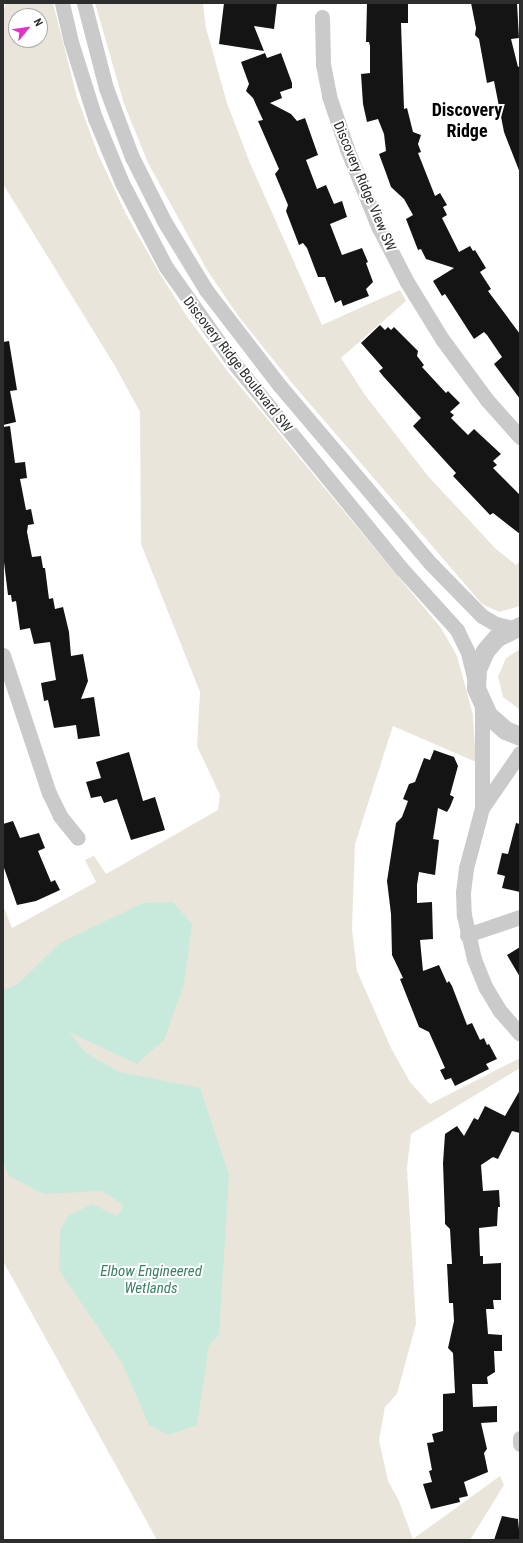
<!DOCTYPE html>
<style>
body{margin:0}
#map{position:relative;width:523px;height:1543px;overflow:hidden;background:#fff;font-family:"Roboto Condensed",sans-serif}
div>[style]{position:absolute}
.green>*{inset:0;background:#eae5da}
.water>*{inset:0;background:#c7eadc}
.building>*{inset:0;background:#141414}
.minor>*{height:15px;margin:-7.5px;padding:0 7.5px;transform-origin:7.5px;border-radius:7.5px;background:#cacaca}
.tertiary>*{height:19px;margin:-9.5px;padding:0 9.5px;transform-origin:9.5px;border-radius:9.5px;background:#cacaca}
span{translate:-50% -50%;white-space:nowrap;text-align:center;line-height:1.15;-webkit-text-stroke:4px #fff;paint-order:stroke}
.street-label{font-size:14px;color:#2d2d2d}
.water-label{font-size:15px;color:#398164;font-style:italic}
.district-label{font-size:18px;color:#000;font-weight:700}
.frame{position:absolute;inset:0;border:4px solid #2d2d2d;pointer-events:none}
.north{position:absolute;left:8px;top:8px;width:40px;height:40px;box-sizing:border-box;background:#fff;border:1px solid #ababab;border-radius:50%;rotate:61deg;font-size:11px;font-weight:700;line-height:16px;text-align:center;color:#2d2d2d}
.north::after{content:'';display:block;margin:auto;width:14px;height:18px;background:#e131ca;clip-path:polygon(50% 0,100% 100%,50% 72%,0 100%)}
</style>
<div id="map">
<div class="green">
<div style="clip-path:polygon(evenodd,6px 3px,53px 3px,77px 97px,98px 154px,126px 214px,160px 274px,188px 318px,229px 373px,441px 628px,457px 656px,473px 715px,476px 762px,393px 726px,355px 844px,352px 929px,357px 971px,391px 1048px,410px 1082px,430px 1104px,520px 1058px,520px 1068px,411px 1134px,407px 1168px,416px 1324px,397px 1394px,385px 1407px,379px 1440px,388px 1481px,399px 1501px,413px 1539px,500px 1476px,504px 1485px,470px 1540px,157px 1540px,3px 1261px,3px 905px,12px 928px,96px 882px,85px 860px,94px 856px,106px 874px,218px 810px,220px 795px,197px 746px,200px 692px,141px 544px,140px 412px,115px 366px,3px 184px,3px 12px,6px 3px,16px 16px,40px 16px,40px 40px,16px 40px,16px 16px)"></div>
<div style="clip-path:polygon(95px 3px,203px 3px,206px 28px,227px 103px,250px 163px,322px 325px,400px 290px,406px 301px,341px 358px,365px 395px,428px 476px,496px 549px,516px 565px,520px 561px,520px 606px,499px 612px,482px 604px,292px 383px,239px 317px,207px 270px,148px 163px,124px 104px)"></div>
<div style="clip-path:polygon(520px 649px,520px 710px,503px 697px,498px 677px,506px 658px)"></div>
</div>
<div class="water">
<div style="clip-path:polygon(173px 902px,192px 924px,184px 984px,164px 1040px,137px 1064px,69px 1032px,85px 1052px,119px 1072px,200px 1088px,229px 1175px,219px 1335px,209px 1345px,197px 1425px,169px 1435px,149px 1425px,122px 1363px,59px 1270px,60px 1231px,68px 1216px,92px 1204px,117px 1216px,124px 1205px,102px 1191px,44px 1194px,9px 1176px,3px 1161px,3px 990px,17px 985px,60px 943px,143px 903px)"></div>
</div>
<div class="building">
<div style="clip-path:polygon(224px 3px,277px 3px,274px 29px,254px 26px,264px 51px,219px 44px)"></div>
<div style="clip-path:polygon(367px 3px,408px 3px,408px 23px,401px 23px,404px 109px,407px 108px,413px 132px,421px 135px,418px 144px,421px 152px,418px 153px,435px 196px,440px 193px,447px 205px,443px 207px,447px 215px,442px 218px,459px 252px,470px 246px,473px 251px,475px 250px,486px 268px,480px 272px,491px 289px,488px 291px,520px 334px,520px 399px,494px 364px,502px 357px,487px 335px,484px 332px,474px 339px,445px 294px,442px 296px,433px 281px,454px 268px,426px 259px,421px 249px,418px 250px,406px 219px,413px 215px,404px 199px,391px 187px,386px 173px,379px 154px,386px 151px,384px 134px,378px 119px,367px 122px,363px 104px,361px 74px,370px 73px,370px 46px,369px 42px,366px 42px)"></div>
<div style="clip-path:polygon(471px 3px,517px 3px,519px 38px,511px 39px,518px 67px,520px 66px,520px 173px,504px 132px,494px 81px,487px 83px,479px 39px,475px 35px,476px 28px)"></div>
<div style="clip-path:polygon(265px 53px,267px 58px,281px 53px,292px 83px,292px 88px,280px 92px,282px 98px,270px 103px,291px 114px,297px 121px,305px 118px,318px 155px,306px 160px,317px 189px,326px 185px,334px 204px,342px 201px,347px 217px,330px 224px,342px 255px,362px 248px,368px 262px,366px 263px,373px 282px,366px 289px,369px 296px,343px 306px,341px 300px,335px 303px,325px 277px,318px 277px,307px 248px,303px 243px,299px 245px,286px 211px,288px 205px,275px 174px,279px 169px,258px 121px,263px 120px,253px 98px,246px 91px,249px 84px,241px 62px)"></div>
<div style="clip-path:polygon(380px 325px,385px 330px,388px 327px,391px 330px,394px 327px,418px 351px,417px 356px,424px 365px,422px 367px,446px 393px,448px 391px,460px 403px,450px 412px,454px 415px,451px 418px,468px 435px,474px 429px,501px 454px,493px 461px,497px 465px,493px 468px,520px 495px,520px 534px,493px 513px,490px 515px,453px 476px,456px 473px,413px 426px,421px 418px,383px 376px,379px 371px,383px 368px,361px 343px)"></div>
<div style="clip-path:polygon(9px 341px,17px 390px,10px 391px,16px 422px,3px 425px,3px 342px)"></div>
<div style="clip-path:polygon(10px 426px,15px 463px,25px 462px,27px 478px,20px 479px,26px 510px,31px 509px,34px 524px,28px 525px,27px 532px,32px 557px,41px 556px,43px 568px,45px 568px,49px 599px,53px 598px,55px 609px,63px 607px,69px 632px,71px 656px,83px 654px,88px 681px,81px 699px,94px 697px,100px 736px,78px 739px,76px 725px,54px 728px,48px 700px,44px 701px,41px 683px,56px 680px,50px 642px,34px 644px,30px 628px,20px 630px,16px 601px,12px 602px,11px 595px,8px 595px,3px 554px,3px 427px)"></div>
<div style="clip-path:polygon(434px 750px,454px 757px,458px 766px,450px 795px,454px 797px,450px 807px,447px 812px,438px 808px,433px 839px,439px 840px,435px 875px,419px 872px,417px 885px,417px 903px,432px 902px,433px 939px,420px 940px,423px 971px,439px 965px,447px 983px,449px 981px,452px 986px,467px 1025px,472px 1023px,480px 1040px,484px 1038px,487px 1045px,489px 1044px,497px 1059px,486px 1064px,489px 1069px,455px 1086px,451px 1078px,445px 1080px,440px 1070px,445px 1068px,429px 1032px,419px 1027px,400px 979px,403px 978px,392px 955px,391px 914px,387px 881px,396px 823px,402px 817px,408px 801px,403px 799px,409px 784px,415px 782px,424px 758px,430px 760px)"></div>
<div style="clip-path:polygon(129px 752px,143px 801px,155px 797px,165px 830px,131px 840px,117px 799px,104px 803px,101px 796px,91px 798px,86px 782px,101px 778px,96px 762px)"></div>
<div style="clip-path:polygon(13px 821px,20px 838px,39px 833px,45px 848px,38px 851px,51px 882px,55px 880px,60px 890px,36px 901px,17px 905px,3px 865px,3px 824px)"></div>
<div style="clip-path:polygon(516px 823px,520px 824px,520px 892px,502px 888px,505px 876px,497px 874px,502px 853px,508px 854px)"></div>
<div style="clip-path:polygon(520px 947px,520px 977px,507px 955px)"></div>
<div style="clip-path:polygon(520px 1090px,520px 1133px,512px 1131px,498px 1159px,493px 1157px,481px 1165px,483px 1191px,499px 1190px,500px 1207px,498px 1207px,497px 1226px,479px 1228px,480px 1256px,483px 1256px,483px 1264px,501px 1263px,501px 1300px,493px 1300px,494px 1309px,486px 1309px,488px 1334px,502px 1335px,502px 1351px,494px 1351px,495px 1372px,487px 1377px,488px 1384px,472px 1384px,473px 1407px,497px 1406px,497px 1422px,481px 1423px,487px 1449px,484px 1453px,488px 1472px,464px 1482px,468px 1496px,459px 1498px,460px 1502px,431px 1509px,423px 1484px,432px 1482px,429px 1471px,432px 1470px,427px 1443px,434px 1442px,432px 1434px,443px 1431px,443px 1394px,455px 1393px,453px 1353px,448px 1348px,454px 1321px,453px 1303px,449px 1303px,447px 1264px,452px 1264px,450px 1229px,445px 1224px,445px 1219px,443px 1163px,445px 1134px,457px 1126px,464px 1136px,474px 1118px,478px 1120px,485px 1106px,505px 1116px)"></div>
<div style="clip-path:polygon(502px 1516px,518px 1519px,520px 1540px,494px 1540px)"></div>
</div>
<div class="minor">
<div style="left:62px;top:3px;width:40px;rotate:77deg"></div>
<div style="left:71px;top:42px;width:80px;rotate:72.5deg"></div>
<div style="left:95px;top:118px;width:70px;rotate:67.4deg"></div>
<div style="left:122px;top:183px;width:95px;rotate:62.4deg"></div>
<div style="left:166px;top:267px;width:116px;rotate:54.8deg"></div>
<div style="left:233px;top:362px;width:266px;rotate:50.8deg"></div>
<div style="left:401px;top:568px;width:84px;rotate:47.9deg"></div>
<div style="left:457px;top:630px;width:25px;rotate:64deg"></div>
<div style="left:468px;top:653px;width:29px;rotate:76deg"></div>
<div style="left:84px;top:3px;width:88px;rotate:75.5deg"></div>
<div style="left:106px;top:88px;width:74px;rotate:69.4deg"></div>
<div style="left:132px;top:157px;width:72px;rotate:63.4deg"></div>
<div style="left:164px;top:221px;width:81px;rotate:58.7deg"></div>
<div style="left:206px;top:290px;width:121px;rotate:52.4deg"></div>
<div style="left:280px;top:386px;width:235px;rotate:49.7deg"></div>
<div style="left:432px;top:565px;width:71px;rotate:45.6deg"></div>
<div style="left:482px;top:616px;width:16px;rotate:30deg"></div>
<div style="left:496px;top:624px;width:18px;rotate:13deg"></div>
<div style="left:322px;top:17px;width:47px;rotate:88.8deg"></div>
<div style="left:323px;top:64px;width:33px;rotate:79deg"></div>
<div style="left:329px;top:96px;width:56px;rotate:71.2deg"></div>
<div style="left:347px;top:149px;width:83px;rotate:68.1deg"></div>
<div style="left:378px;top:226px;width:63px;rotate:62.6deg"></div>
<div style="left:407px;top:282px;width:67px;rotate:58.4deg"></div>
<div style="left:442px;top:339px;width:76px;rotate:53.6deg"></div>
<div style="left:487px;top:400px;width:50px;rotate:48.3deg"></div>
<div style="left:3px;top:655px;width:145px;rotate:71.6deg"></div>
<div style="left:49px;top:793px;width:25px;rotate:64deg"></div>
<div style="left:60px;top:816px;width:28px;rotate:51deg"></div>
<div style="left:482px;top:706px;width:102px;rotate:90deg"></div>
<div style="left:482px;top:808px;width:62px;rotate:104.9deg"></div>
<div style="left:466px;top:868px;width:24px;rotate:97deg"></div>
<div style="left:463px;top:892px;width:23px;rotate:88deg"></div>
<div style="left:464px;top:915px;width:45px;rotate:77.2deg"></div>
<div style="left:474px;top:959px;width:31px;rotate:68deg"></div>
<div style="left:486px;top:988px;width:27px;rotate:59deg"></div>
<div style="left:500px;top:1011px;width:30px;rotate:49deg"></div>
<div style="left:482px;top:808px;width:67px;rotate:-55.4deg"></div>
<div style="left:467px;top:935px;width:56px;rotate:-18.8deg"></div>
<div style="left:520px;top:1438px;width:6px;rotate:90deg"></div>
</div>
<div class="tertiary">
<div style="left:520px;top:626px;width:25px;rotate:154deg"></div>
<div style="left:497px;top:637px;width:18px;rotate:131deg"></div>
<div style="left:485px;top:651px;width:20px;rotate:114deg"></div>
<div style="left:477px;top:669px;width:19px;rotate:93deg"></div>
<div style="left:476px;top:688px;width:30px;rotate:66deg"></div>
<div style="left:488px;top:715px;width:23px;rotate:41deg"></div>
<div style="left:505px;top:730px;width:16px;rotate:22deg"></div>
</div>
<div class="street-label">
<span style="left:365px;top:186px;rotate:67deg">Discovery Ridge View SW</span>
<span style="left:238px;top:364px;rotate:52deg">Discovery Ridge Boulevard SW</span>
</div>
<div class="water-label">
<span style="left:151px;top:1280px">Elbow Engineered<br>Wetlands</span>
</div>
<div class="district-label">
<span style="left:467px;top:121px">Discovery<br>Ridge</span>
</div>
<div class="frame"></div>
<div class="north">N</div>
</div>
